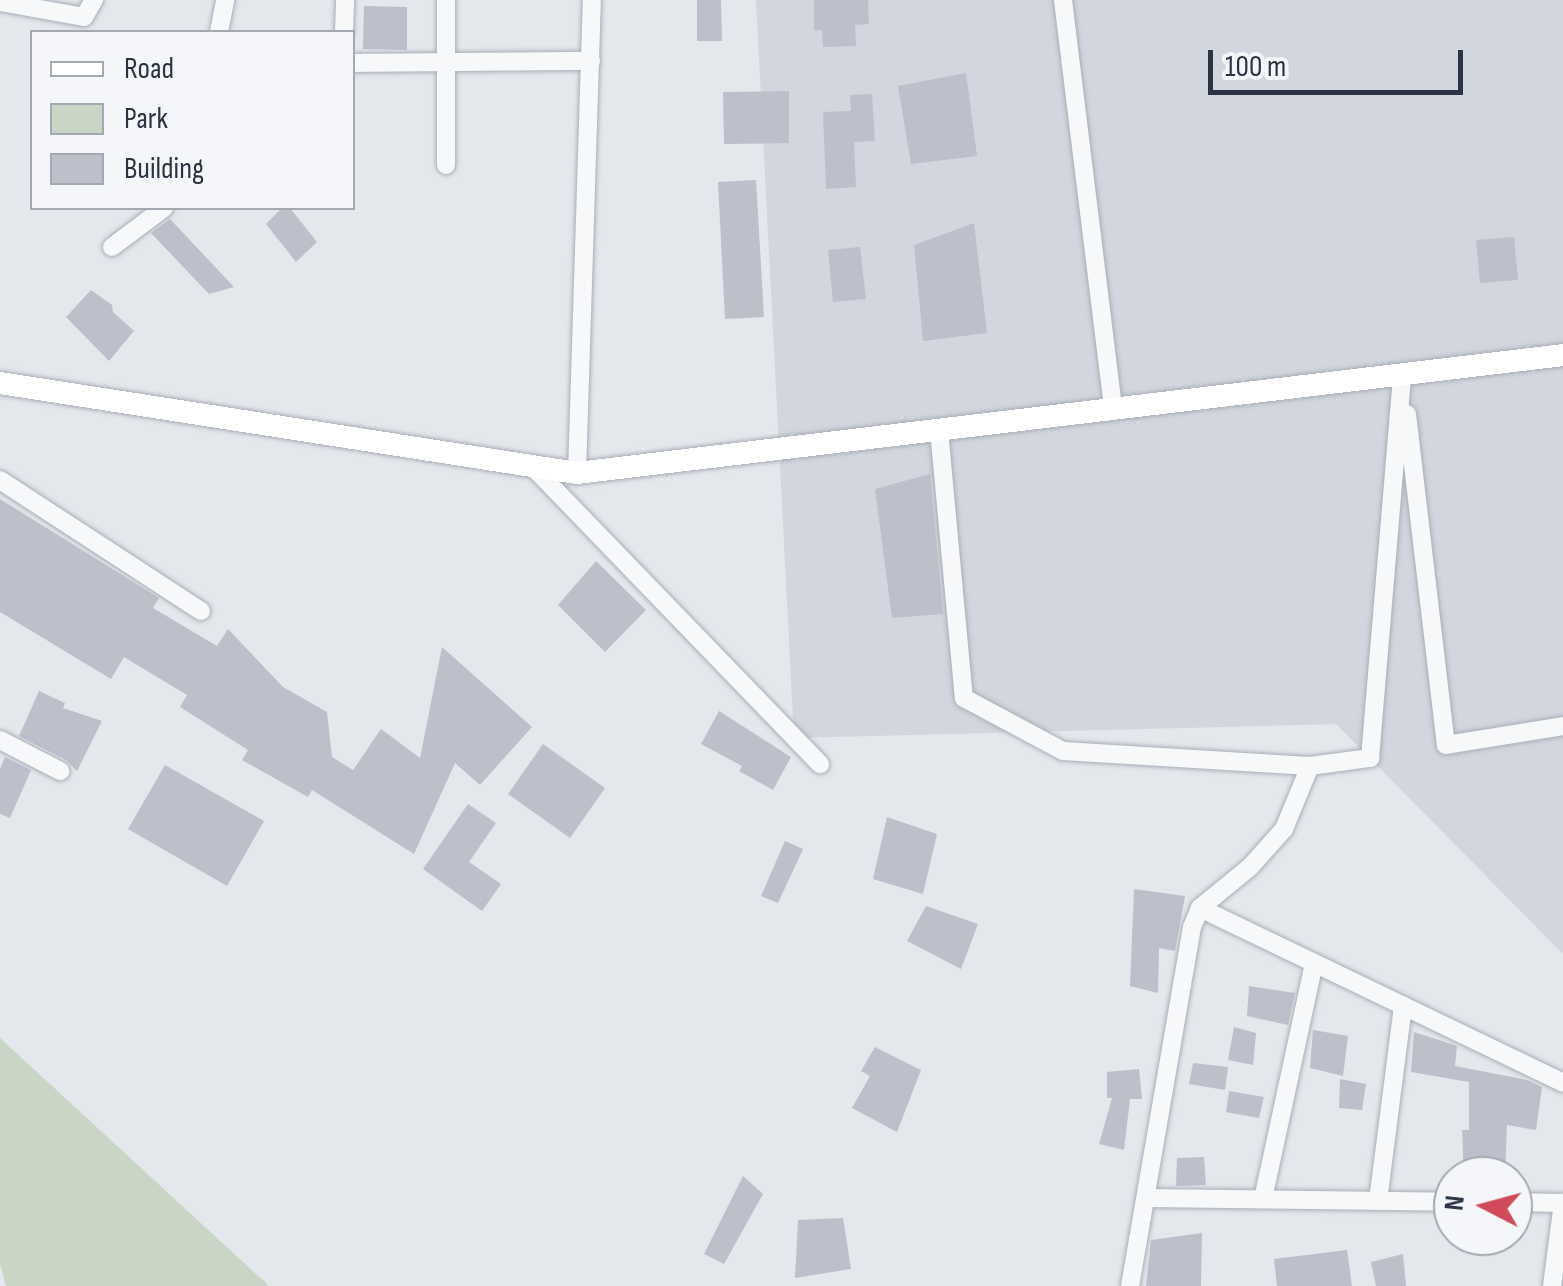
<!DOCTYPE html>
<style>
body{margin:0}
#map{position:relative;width:1563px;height:1286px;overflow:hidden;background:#e4e7ec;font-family:"Sofia Sans Condensed",sans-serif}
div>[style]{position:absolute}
.built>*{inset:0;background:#d2d6de}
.green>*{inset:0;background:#c9d6c5}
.building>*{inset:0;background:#bbc0ca}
.roads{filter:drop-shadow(0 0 2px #a9aeb7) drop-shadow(0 0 2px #a9aeb7)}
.minor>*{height:18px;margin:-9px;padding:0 9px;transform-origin:9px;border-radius:9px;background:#f7f8fa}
.major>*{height:22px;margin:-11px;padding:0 11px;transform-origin:11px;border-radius:11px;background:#fff}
span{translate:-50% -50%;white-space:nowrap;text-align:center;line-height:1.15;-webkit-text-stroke:8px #f4f6f9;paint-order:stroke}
.legend{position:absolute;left:30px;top:30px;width:325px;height:180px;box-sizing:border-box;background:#f4f6f9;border:2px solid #a4a8b1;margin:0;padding:12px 18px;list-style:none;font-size:30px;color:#2b3445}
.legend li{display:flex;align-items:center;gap:20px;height:50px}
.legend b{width:50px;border:2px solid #a4a8b1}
.north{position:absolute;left:1433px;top:1156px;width:100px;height:100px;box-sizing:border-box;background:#f4f6f9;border:2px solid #a4a8b1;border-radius:50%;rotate:276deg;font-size:28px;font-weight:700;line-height:40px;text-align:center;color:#2b3445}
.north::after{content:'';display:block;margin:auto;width:35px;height:45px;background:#d1495b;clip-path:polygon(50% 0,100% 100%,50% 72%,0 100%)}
.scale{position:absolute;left:1208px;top:50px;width:255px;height:45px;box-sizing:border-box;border:5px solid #2b3445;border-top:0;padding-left:12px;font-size:30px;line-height:35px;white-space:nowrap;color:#2b3445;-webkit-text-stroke:8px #f4f6f9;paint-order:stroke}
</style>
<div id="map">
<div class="built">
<div style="clip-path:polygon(756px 0,1563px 0,1563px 954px,1336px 724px,794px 738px)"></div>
</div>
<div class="green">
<div style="clip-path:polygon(0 1038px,269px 1286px,6px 1286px,0 1264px)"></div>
</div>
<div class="building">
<div style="clip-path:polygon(697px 0,721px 0,722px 41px,697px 41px)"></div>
<div style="clip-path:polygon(814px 0,868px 0,869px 24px,855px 25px,856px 46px,823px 47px,822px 30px,814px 31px)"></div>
<div style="clip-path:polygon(364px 6px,407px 7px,407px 50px,363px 49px)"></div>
<div style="clip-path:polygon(966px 73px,977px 156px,911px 164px,898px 86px)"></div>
<div style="clip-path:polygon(789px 91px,789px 143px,724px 144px,723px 92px)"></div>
<div style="clip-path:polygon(872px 94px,875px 141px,854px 142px,856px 187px,826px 189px,823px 112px,851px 111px,850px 95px)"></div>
<div style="clip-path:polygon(756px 180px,764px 317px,725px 319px,718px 182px)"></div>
<div style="clip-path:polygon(282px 208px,290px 208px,317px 242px,296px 262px,266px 224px)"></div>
<div style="clip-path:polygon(170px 219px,234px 287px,209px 294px,151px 233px)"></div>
<div style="clip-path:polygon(974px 223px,987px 333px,923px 341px,914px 245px)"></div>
<div style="clip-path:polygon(1514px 237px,1518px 280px,1480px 283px,1476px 240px)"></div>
<div style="clip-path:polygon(860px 247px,866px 299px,833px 302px,828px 250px)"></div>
<div style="clip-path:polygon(91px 290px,112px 305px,113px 312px,134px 331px,109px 361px,66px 317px)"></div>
<div style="clip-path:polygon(930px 474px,943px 614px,892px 618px,875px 489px)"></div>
<div style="clip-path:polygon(0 499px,159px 598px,153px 608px,217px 646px,228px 629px,283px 687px,327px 712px,332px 757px,353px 770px,381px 729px,420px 758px,442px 647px,532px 727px,480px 785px,455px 763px,414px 854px,312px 790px,308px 797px,242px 760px,248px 750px,180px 707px,187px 695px,124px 657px,111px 679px,0 612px)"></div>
<div style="clip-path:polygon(596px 561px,646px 610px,605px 652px,558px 605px)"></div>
<div style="clip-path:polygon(39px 691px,65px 703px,63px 708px,102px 721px,77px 771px,66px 760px,19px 736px)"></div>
<div style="clip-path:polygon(719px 711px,791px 757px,773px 790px,739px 771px,742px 766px,701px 744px)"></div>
<div style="clip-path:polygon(543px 744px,605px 788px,570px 838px,508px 794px)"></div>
<div style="clip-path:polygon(5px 757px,31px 770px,10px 818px,0 814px,0 769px)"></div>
<div style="clip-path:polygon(165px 765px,264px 821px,227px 886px,128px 829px)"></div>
<div style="clip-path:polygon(468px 804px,496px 823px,469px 862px,501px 884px,482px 911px,423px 869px)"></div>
<div style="clip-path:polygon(887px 817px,937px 834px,923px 894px,873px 879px)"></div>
<div style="clip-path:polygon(785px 841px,803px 849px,778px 903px,761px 896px)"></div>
<div style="clip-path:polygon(1134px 889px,1185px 896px,1175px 951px,1159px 948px,1158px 993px,1130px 986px)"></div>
<div style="clip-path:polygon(926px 906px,978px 924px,961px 969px,907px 941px)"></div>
<div style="clip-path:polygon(1249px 986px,1295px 993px,1288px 1025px,1247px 1016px)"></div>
<div style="clip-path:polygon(1234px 1027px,1256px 1033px,1253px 1065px,1228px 1060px)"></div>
<div style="clip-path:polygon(1313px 1030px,1348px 1036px,1343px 1076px,1310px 1068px)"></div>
<div style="clip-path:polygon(1414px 1032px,1457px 1046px,1455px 1066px,1527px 1080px,1542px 1087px,1536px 1130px,1507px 1125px,1505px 1176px,1464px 1176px,1462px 1130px,1469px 1130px,1469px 1082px,1411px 1072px)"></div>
<div style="clip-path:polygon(875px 1047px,921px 1070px,897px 1132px,852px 1108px,870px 1076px,861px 1071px)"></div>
<div style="clip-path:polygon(1193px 1063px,1228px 1067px,1225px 1090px,1189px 1084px)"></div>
<div style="clip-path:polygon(1139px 1069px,1142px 1099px,1130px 1099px,1124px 1150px,1099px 1144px,1112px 1098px,1107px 1098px,1107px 1072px)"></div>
<div style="clip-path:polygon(1340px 1079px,1366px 1084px,1362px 1110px,1339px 1108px)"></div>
<div style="clip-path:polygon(1229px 1091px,1264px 1097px,1259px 1118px,1226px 1112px)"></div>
<div style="clip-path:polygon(1204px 1157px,1206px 1185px,1176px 1186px,1177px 1158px)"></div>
<div style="clip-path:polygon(743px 1176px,763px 1194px,724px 1264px,704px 1254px)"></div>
<div style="clip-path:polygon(843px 1218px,851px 1269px,795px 1278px,798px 1220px)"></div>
<div style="clip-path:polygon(1202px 1233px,1201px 1286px,1146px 1286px,1151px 1240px)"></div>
<div style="clip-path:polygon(1347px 1250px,1352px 1286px,1277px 1286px,1274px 1259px)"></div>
<div style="clip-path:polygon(1403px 1254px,1406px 1286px,1376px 1286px,1371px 1262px)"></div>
</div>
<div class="roads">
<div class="minor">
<div style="left:446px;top:0;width:165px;rotate:90deg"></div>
<div style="left:1063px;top:0;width:412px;rotate:83deg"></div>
<div style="left:0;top:2px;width:85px;rotate:10.1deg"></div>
<div style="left:84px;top:17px;width:20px;rotate:-60deg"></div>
<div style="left:219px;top:32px;width:33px;rotate:-79deg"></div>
<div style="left:344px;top:32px;width:32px;rotate:-88deg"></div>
<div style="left:352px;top:63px;width:239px;rotate:-0.5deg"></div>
<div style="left:112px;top:247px;width:65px;rotate:-36.9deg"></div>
<div style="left:1407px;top:414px;width:333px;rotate:83.3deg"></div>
<div style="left:1446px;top:745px;width:119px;rotate:-9.2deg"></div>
<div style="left:939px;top:430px;width:269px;rotate:84.7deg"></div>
<div style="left:964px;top:698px;width:112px;rotate:28.2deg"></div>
<div style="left:1063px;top:751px;width:247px;rotate:3.5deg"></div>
<div style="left:1310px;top:766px;width:61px;rotate:-7.6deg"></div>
<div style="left:1370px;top:758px;width:385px;rotate:-85.2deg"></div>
<div style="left:534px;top:468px;width:412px;rotate:46deg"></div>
<div style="left:577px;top:473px;width:473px;rotate:-88.2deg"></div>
<div style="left:0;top:480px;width:240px;rotate:33.1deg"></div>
<div style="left:0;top:740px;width:68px;rotate:27.3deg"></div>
<div style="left:1200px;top:908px;width:403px;rotate:25.7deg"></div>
<div style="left:1147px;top:1198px;width:306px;rotate:0.7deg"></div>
<div style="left:1263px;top:1199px;width:240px;rotate:-77.8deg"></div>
<div style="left:1378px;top:1201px;width:197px;rotate:-82.7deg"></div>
<div style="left:1513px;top:1202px;width:48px;rotate:1.2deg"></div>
<div style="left:1130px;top:1286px;width:364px;rotate:-80.2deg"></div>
<div style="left:1192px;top:927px;width:21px;rotate:-67deg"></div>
<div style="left:1200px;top:908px;width:65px;rotate:-39.4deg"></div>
<div style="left:1250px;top:867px;width:51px;rotate:-48.2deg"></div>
<div style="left:1284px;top:829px;width:68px;rotate:-67.6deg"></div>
<div style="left:1552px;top:1286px;width:84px;rotate:-82.5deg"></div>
</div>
<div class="major">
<div style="left:0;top:383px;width:584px;rotate:8.87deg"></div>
<div style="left:577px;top:473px;width:993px;rotate:-6.82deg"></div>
</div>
</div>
<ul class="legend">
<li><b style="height:12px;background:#fff"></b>Road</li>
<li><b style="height:28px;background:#c9d6c5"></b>Park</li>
<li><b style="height:28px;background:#bbc0ca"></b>Building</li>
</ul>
<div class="north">N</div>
<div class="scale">100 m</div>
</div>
